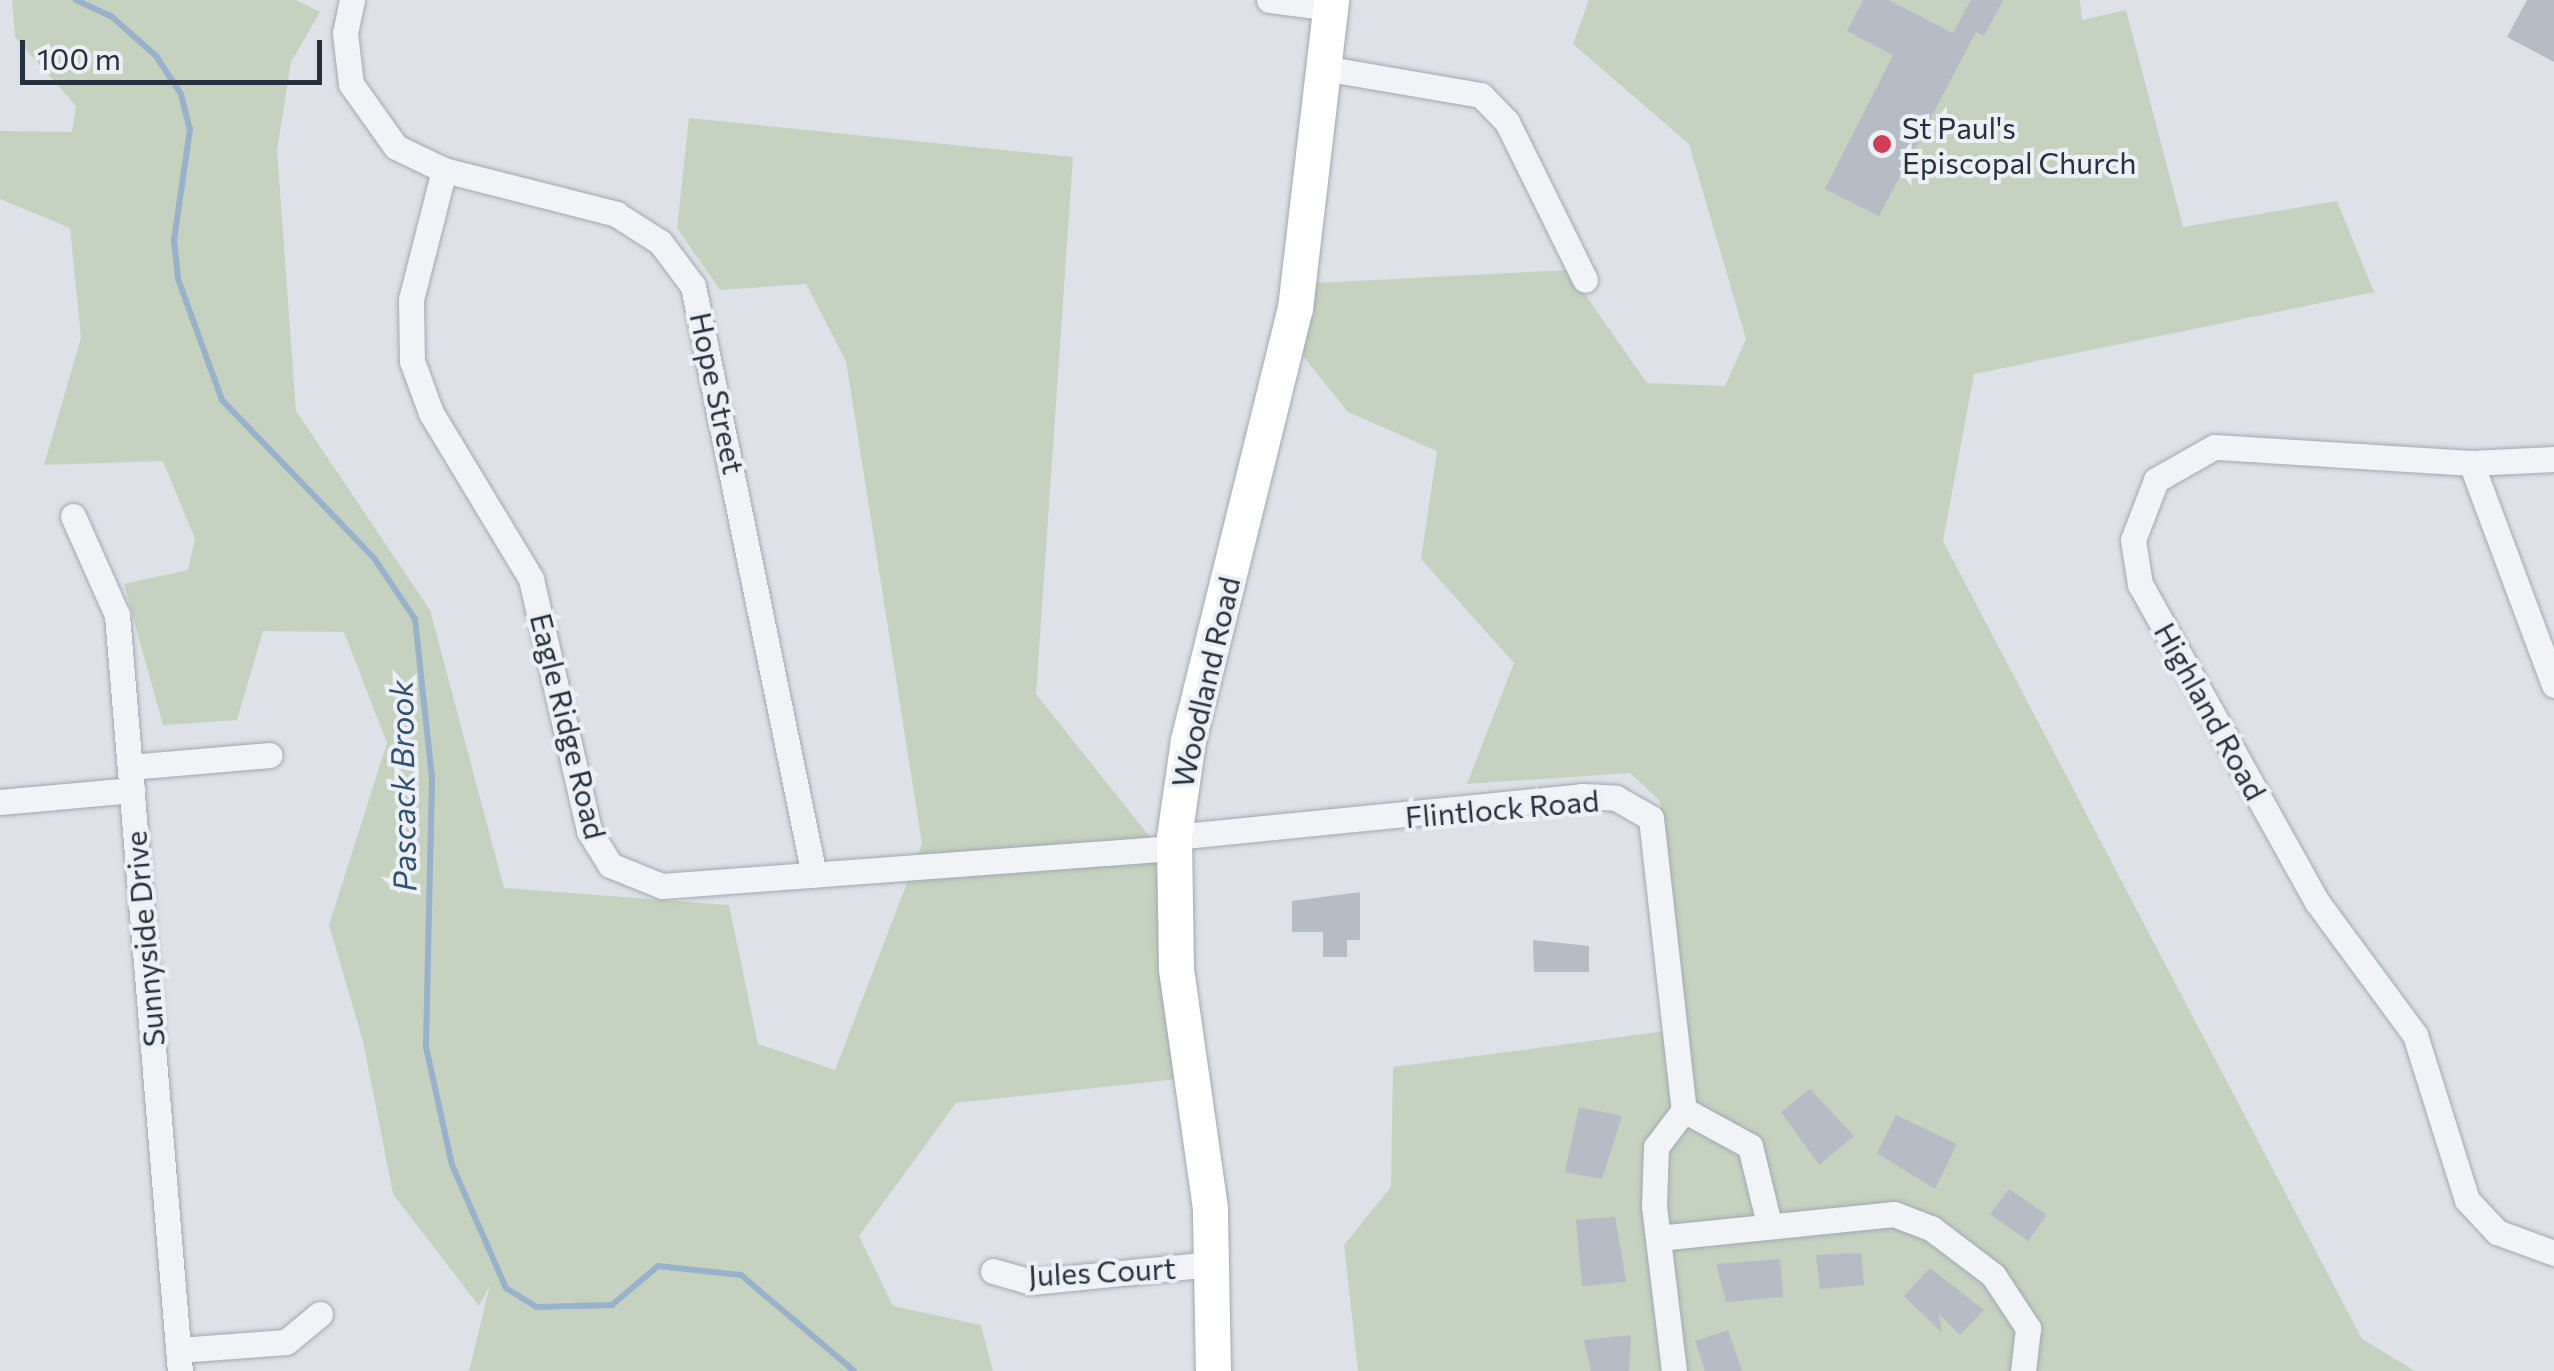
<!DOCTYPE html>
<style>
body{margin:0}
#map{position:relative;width:2554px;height:1371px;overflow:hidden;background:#dee2e8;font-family:Commissioner,sans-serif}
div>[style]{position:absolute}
.green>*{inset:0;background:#c4d2bf}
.stream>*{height:6px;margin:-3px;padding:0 3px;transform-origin:3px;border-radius:3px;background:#97b2ca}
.building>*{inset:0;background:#b5bcc5}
.roads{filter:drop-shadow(0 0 2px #a3a9b2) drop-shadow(0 0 2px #a3a9b2)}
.street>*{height:25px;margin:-12.5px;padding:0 12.5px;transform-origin:12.5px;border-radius:12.5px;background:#f1f3f6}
.secondary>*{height:35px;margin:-17.5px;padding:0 17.5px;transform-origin:17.5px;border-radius:17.5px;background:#fff}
.dots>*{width:28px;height:28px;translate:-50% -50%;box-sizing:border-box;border:5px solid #edf1f6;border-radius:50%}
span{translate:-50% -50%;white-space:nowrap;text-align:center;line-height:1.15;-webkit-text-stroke:8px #edf1f6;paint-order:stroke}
.poi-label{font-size:30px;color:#263140}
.left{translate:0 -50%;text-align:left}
.street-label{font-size:30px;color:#263140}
.water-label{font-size:32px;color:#2f5175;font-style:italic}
.scale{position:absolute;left:20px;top:40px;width:302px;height:45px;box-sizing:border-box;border:5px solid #263140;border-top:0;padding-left:12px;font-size:30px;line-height:35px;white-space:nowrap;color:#263140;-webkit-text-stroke:8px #edf1f6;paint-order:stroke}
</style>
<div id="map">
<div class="green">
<div style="clip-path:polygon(12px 0,296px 0,320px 12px,291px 62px,277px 150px,296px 411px,430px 610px,504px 888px,729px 905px,758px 1044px,835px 1070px,922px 844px,846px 361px,806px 284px,720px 290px,677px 228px,689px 118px,1073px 157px,1036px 694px,1153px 841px,1178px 1079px,956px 1103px,859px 1236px,893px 1306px,981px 1325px,993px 1371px,469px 1371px,490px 1285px,479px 1306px,393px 1194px,363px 1041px,329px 925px,387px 743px,344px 632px,263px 631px,237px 720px,163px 725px,124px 584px,188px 570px,195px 539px,163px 461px,44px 465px,81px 338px,70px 228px,0 199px,0 131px,72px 132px,76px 106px,15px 37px)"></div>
<div style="clip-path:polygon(1589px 0,2080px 0,2082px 20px,2126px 10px,2183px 227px,2337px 201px,2374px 292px,1974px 374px,1943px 541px,2362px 1339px,2415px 1371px,1358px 1371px,1344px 1245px,1391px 1187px,1393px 1067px,1681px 1029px,1660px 801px,1630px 773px,1467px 784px,1514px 663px,1421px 559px,1437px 451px,1348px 412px,1286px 335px,1295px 284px,1568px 270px,1647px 383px,1725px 386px,1746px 339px,1689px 144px,1573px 44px)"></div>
</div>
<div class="stream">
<div style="left:76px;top:0;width:38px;rotate:25deg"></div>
<div style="left:111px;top:16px;width:60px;rotate:41.6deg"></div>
<div style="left:156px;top:56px;width:45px;rotate:56.7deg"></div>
<div style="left:181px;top:94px;width:36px;rotate:76deg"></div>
<div style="left:190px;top:129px;width:112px;rotate:98.2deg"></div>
<div style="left:174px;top:240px;width:39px;rotate:84deg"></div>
<div style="left:178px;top:279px;width:129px;rotate:70deg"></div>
<div style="left:222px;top:400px;width:219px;rotate:46.1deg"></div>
<div style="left:374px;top:558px;width:73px;rotate:56.1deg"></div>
<div style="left:415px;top:619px;width:161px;rotate:83.9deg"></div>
<div style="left:432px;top:779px;width:268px;rotate:91.3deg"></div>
<div style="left:426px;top:1047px;width:121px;rotate:77.6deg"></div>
<div style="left:452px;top:1165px;width:134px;rotate:66.3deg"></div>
<div style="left:506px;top:1288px;width:36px;rotate:32deg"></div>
<div style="left:537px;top:1307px;width:75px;rotate:-1.5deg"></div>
<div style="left:612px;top:1305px;width:60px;rotate:-40.3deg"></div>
<div style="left:658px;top:1266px;width:83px;rotate:6.2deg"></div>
<div style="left:741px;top:1275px;width:148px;rotate:40.3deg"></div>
</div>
<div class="building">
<div style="clip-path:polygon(1863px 0,1888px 0,1953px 33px,1971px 0,2003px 0,1984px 36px,1976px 32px,1879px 216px,1825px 189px,1893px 55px,1847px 31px)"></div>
<div style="clip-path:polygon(2527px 0,2554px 0,2554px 62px,2507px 37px)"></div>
<div style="clip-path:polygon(1360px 892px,1360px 940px,1347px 940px,1347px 957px,1323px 957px,1323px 932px,1292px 932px,1292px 901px)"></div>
<div style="clip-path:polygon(1533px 940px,1589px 946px,1589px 972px,1534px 972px)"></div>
<div style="clip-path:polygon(1810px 1089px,1854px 1136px,1819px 1165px,1781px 1112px)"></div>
<div style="clip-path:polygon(1579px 1107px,1622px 1116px,1602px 1179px,1565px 1172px)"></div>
<div style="clip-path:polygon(1896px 1115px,1957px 1144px,1935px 1189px,1877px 1153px)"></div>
<div style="clip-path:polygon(2009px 1189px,2047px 1215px,2028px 1241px,1990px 1214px)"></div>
<div style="clip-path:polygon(1615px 1217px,1626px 1282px,1582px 1286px,1576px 1220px)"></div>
<div style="clip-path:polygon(1861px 1253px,1864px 1285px,1820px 1289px,1816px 1255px)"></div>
<div style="clip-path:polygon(1780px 1259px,1783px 1297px,1726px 1302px,1716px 1264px)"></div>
<div style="clip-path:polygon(1930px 1268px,1984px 1310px,1960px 1335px,1939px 1314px,1942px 1333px,1904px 1296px)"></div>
<div style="clip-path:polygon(1728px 1330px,1742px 1371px,1705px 1371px,1695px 1341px)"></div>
<div style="clip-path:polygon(1631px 1335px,1629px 1371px,1591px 1371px,1584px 1340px)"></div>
</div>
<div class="roads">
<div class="street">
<div style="left:352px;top:0;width:34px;rotate:102deg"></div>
<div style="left:345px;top:33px;width:51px;rotate:83.3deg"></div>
<div style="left:351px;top:84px;width:77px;rotate:54.5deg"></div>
<div style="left:396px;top:147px;width:53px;rotate:25.6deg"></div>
<div style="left:444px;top:170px;width:178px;rotate:14.3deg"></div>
<div style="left:616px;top:214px;width:52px;rotate:32.5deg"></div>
<div style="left:660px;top:242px;width:55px;rotate:53.1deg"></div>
<div style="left:693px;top:286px;width:601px;rotate:78.39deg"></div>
<div style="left:1269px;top:0;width:62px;rotate:7.5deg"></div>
<div style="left:1323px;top:68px;width:160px;rotate:9.7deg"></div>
<div style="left:1481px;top:95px;width:37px;rotate:46deg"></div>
<div style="left:1507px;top:122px;width:176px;rotate:63.7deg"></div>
<div style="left:444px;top:170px;width:133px;rotate:104.3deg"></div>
<div style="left:411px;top:299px;width:62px;rotate:89.1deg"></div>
<div style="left:412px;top:361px;width:55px;rotate:69.9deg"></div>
<div style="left:431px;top:413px;width:194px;rotate:58.9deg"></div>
<div style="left:531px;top:579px;width:259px;rotate:77deg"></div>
<div style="left:589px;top:831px;width:40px;rotate:58deg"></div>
<div style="left:610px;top:865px;width:56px;rotate:22deg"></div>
<div style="left:662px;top:886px;width:512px;rotate:-4.25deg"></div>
<div style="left:2554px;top:459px;width:83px;rotate:177.2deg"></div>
<div style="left:2471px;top:463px;width:257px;rotate:-176.4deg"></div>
<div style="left:2214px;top:447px;width:67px;rotate:150.4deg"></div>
<div style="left:2156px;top:480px;width:64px;rotate:111deg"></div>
<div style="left:2133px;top:540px;width:45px;rotate:81deg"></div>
<div style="left:2140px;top:584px;width:364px;rotate:60.9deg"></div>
<div style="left:2317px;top:902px;width:165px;rotate:53.6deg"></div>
<div style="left:2415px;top:1035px;width:173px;rotate:72.5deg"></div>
<div style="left:2467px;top:1200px;width:44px;rotate:46.8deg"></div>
<div style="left:2497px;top:1232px;width:61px;rotate:20.2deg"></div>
<div style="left:2471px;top:463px;width:237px;rotate:69.5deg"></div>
<div style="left:73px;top:516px;width:108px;rotate:66deg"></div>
<div style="left:117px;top:615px;width:759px;rotate:85.24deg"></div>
<div style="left:130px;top:767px;width:140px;rotate:-4.9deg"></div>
<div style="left:0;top:802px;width:133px;rotate:-5.2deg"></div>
<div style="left:1174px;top:837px;width:410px;rotate:-5.7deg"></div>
<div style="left:1582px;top:796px;width:34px;rotate:3deg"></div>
<div style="left:1616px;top:798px;width:40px;rotate:29.7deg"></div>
<div style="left:1651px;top:818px;width:294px;rotate:83.6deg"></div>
<div style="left:1684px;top:1110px;width:46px;rotate:127.1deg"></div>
<div style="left:1656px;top:1147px;width:59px;rotate:91.9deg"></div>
<div style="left:1654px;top:1206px;width:166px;rotate:83.1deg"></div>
<div style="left:1684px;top:1110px;width:75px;rotate:28.6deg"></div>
<div style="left:1750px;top:1146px;width:80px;rotate:76.3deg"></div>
<div style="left:1658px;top:1238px;width:237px;rotate:-5.8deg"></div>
<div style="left:1894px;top:1214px;width:40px;rotate:21deg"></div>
<div style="left:1931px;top:1228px;width:78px;rotate:37.2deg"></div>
<div style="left:1993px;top:1275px;width:64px;rotate:56.6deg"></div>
<div style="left:2028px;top:1328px;width:43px;rotate:96.6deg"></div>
<div style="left:993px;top:1271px;width:40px;rotate:16deg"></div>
<div style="left:1031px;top:1282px;width:181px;rotate:-5.7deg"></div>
<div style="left:179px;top:1350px;width:107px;rotate:-4.3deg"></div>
<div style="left:286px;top:1342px;width:44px;rotate:-39.5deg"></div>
</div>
<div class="secondary">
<div style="left:1213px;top:1371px;width:163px;rotate:-91.1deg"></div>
<div style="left:1210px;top:1208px;width:242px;rotate:-98.1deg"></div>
<div style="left:1176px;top:968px;width:131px;rotate:-90.9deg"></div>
<div style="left:1174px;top:837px;width:98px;rotate:-81.8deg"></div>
<div style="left:1188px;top:740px;width:445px;rotate:-76.1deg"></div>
<div style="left:1295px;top:308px;width:310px;rotate:-83.3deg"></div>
</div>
</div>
<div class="dots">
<div style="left:1882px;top:144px;background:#d33d5a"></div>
</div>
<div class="poi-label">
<span class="left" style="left:1902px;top:144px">St Paul's<br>Episcopal Church</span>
</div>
<div class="street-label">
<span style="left:718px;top:393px;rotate:78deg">Hope Street</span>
<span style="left:1205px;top:682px;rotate:-77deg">Woodland Road</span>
<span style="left:2211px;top:711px;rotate:61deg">Highland Road</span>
<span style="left:569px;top:726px;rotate:76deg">Eagle Ridge Road</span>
<span style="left:1502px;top:808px;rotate:-5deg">Flintlock Road</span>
<span style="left:144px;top:939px;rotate:-95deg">Sunnyside Drive</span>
<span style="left:1102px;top:1271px;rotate:-3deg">Jules Court</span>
</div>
<div class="water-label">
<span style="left:402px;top:786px;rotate:-91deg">Pascack Brook</span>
</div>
<div class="scale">100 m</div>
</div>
